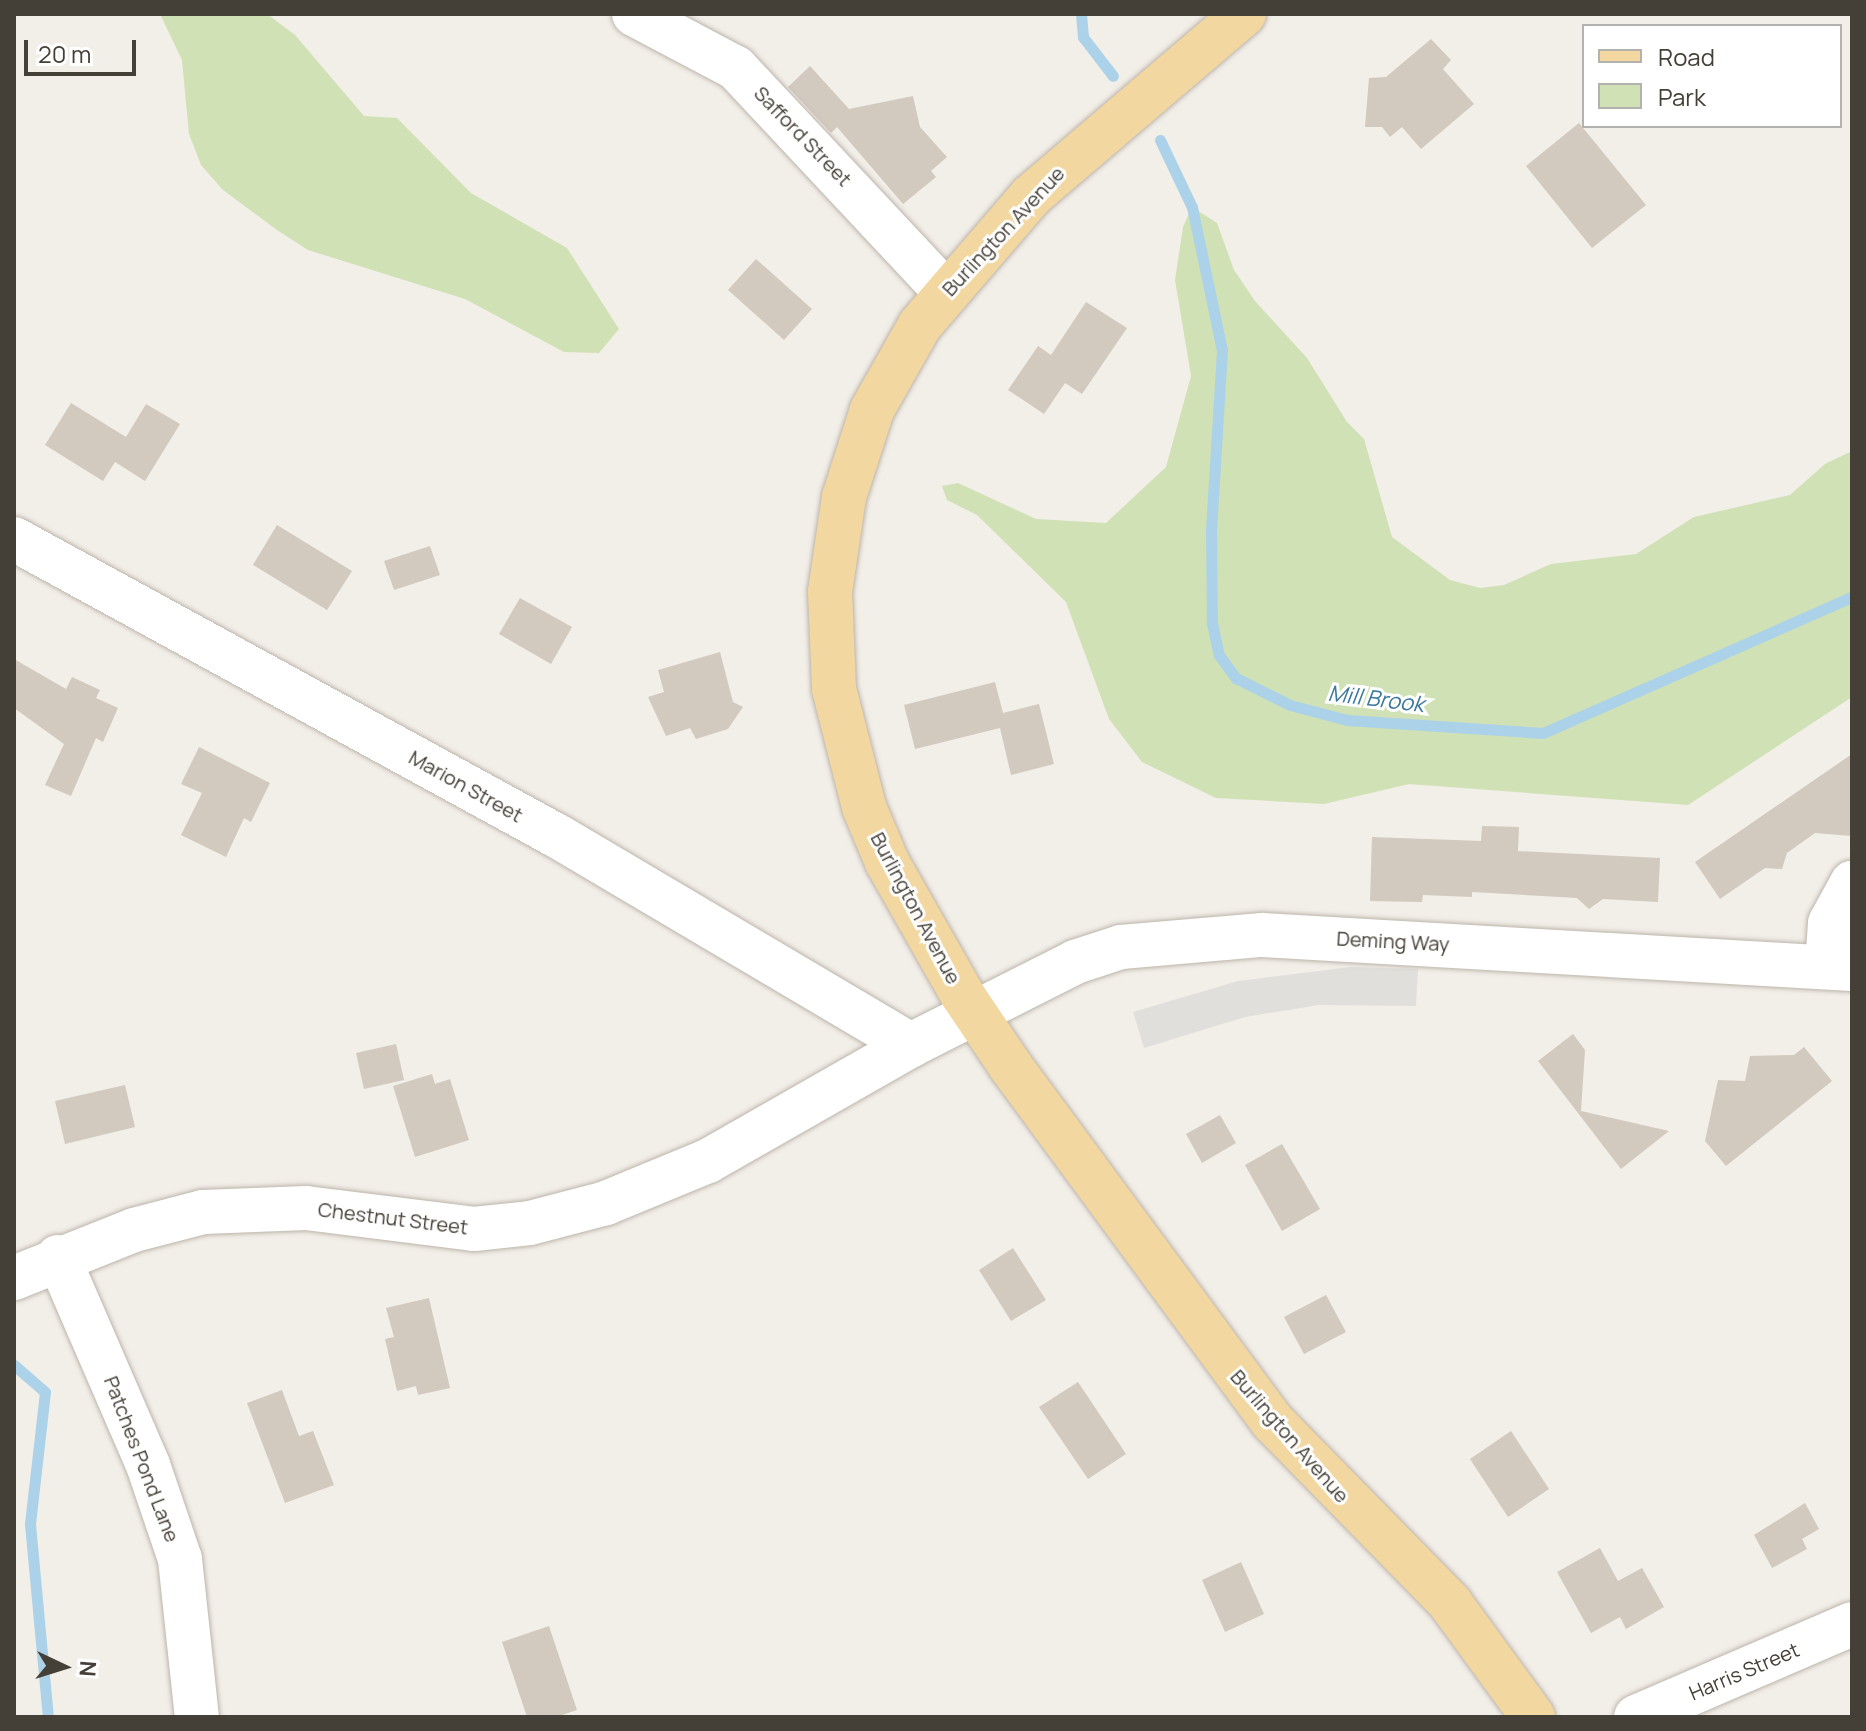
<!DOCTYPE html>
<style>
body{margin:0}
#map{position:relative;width:1866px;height:1731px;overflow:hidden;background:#f2eee8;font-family:Manrope,sans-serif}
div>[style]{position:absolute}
.green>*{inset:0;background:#d0e1b5}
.parking>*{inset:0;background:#e1dfdc}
.stream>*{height:11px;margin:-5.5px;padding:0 5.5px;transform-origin:5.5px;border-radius:5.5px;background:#abd2e8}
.building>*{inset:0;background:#d2c9bf}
.roads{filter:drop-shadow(0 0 2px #bcb5ab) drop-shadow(0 0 2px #bcb5ab)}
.minor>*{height:44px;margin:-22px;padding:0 22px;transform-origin:22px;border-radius:22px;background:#fff}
.major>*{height:44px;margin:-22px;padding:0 22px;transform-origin:22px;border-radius:22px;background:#f3d7a0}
span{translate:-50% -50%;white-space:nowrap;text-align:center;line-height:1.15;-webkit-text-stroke:6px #fff;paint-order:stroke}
.street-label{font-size:20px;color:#443f37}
.water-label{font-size:22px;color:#3b789d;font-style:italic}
.frame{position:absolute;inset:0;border:16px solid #443f37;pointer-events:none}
.legend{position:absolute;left:1582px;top:24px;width:260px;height:104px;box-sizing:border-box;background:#fff;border:2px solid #b4b2af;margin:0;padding:10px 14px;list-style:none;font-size:24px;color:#443f37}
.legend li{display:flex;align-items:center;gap:16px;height:40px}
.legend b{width:40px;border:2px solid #b4b2af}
.north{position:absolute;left:24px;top:1627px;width:80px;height:80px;-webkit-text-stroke:6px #fff;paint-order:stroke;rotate:94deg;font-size:22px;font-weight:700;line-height:32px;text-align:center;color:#443f37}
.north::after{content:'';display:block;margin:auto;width:28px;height:36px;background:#443f37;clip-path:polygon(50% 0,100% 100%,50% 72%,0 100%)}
.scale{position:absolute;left:24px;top:40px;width:112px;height:36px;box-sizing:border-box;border:4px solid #443f37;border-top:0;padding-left:10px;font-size:24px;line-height:28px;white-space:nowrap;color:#443f37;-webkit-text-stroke:6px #fff;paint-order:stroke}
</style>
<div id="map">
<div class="green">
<div style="clip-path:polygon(160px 14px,267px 14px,295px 35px,364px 116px,397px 118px,471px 193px,567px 248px,619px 329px,599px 353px,564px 352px,465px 299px,308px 250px,277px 230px,223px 190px,201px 165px,189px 134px,182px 60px)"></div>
<div style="clip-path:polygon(1192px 207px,1217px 223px,1234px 270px,1255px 301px,1307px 358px,1347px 422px,1364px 439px,1392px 537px,1450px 580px,1480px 588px,1504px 585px,1551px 564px,1636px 554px,1694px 517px,1790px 495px,1825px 464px,1852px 451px,1852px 697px,1688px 805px,1409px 784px,1324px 804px,1216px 798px,1142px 762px,1109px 719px,1066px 602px,977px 515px,947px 500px,942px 486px,958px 483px,1036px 519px,1106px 523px,1166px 467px,1191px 376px,1175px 280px,1183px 227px)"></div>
</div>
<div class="parking">
<div style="clip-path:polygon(1350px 967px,1418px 969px,1416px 1006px,1319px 1005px,1245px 1017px,1144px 1048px,1133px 1012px,1238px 981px)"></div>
</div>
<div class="stream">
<div style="left:1081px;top:14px;width:23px;rotate:85deg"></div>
<div style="left:1083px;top:37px;width:49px;rotate:52.4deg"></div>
<div style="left:1160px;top:140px;width:74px;rotate:64.5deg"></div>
<div style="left:1192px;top:207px;width:146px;rotate:78.2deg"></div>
<div style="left:1222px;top:350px;width:182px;rotate:93.5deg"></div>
<div style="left:1211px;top:532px;width:91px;rotate:89.4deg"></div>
<div style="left:1212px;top:623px;width:33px;rotate:78deg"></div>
<div style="left:1219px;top:655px;width:29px;rotate:54deg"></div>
<div style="left:1236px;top:678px;width:60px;rotate:26.6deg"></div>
<div style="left:1290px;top:705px;width:59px;rotate:14.7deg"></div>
<div style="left:1347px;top:720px;width:196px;rotate:3.8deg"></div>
<div style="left:1543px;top:733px;width:338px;rotate:-23.8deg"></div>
<div style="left:14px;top:1365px;width:41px;rotate:41.1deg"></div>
<div style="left:45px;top:1392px;width:133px;rotate:96.5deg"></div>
<div style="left:30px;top:1524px;width:194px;rotate:84.7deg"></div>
</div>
<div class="building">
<div style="clip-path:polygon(1431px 39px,1451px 60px,1443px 69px,1474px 104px,1421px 149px,1402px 127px,1390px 137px,1382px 127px,1365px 127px,1369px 78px,1386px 77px)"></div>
<div style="clip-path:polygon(810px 66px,849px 109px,913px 96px,920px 127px,947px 157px,931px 171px,936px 177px,903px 204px,837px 127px,831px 133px,788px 87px)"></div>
<div style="clip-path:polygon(1579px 123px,1646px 205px,1592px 248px,1526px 166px)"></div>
<div style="clip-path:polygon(756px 259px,812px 309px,784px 340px,728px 290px)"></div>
<div style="clip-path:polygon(1086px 302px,1127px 328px,1082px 394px,1065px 383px,1044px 414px,1008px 390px,1038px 346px,1051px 355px)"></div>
<div style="clip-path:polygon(71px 403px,126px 437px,146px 404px,180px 424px,145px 481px,115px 462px,103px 481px,45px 445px)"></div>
<div style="clip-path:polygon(277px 525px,352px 571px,327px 610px,253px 565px)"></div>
<div style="clip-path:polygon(430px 546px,440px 575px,394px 590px,384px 561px)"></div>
<div style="clip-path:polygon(520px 598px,572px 627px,551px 664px,499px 634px)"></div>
<div style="clip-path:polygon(720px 652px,733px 702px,743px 707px,728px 729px,696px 739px,690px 728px,666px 736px,648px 697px,664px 692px,658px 670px)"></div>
<div style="clip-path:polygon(14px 659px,66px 689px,72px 677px,100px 690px,96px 698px,118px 708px,103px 742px,96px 738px,71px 796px,45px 785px,64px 744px,14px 708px)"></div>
<div style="clip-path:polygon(995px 682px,1003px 713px,1039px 704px,1054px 764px,1011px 775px,1000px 728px,915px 749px,904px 705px)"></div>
<div style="clip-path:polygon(199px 747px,270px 783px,251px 822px,244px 818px,226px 857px,181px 835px,202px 793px,181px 784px)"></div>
<div style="clip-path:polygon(1852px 754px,1852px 836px,1815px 833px,1787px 853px,1782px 869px,1765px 868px,1720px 899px,1695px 862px)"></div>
<div style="clip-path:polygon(1482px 826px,1519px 827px,1518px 851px,1660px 858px,1658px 902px,1603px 899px,1589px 909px,1577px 898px,1472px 892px,1472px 897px,1423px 895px,1422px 902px,1370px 901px,1372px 837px,1481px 841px)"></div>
<div style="clip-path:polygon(1573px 1034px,1585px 1050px,1581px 1111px,1669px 1131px,1621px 1169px,1538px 1061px)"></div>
<div style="clip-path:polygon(396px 1044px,404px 1080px,364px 1089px,356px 1053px)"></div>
<div style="clip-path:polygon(1804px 1047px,1832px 1081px,1726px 1166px,1705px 1141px,1718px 1080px,1745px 1081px,1750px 1056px,1794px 1055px)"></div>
<div style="clip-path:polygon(432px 1074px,435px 1084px,450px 1079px,469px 1140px,415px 1157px,393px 1086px)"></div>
<div style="clip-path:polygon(125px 1085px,135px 1127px,65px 1144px,55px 1101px)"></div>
<div style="clip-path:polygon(1220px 1115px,1236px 1143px,1202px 1163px,1186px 1134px)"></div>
<div style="clip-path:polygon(1282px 1144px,1320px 1209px,1282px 1231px,1245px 1165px)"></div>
<div style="clip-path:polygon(1013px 1248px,1046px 1300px,1011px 1321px,979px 1270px)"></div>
<div style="clip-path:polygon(1326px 1295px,1346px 1332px,1304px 1354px,1284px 1317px)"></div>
<div style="clip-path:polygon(429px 1298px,450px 1388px,418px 1395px,416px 1386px,397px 1391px,385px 1339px,394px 1337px,386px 1308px)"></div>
<div style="clip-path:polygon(1078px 1382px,1126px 1454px,1088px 1479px,1039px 1407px)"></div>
<div style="clip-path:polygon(282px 1390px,299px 1436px,313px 1431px,334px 1485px,285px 1503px,247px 1403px)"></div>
<div style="clip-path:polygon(1511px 1431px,1549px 1489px,1508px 1517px,1470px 1459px)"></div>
<div style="clip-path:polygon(1805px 1503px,1819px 1529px,1802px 1539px,1807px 1549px,1772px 1568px,1754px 1535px)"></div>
<div style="clip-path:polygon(1600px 1548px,1618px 1581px,1642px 1568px,1664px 1607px,1626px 1629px,1620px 1617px,1591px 1633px,1557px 1572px)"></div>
<div style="clip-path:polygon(1241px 1562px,1264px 1614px,1225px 1632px,1202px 1580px)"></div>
<div style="clip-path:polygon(549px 1626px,577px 1710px,556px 1717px,527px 1717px,502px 1642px)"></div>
</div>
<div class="roads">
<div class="minor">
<div style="left:634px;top:14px;width:115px;rotate:27.9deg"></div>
<div style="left:736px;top:68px;width:306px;rotate:46.9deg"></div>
<div style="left:14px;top:539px;width:621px;rotate:28.67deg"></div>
<div style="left:559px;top:837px;width:409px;rotate:30.6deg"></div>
<div style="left:1827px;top:966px;width:43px;rotate:-86deg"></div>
<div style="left:1830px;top:923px;width:46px;rotate:-61.2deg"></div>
<div style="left:58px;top:1257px;width:227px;rotate:66.6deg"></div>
<div style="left:148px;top:1465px;width:99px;rotate:71.2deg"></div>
<div style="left:180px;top:1559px;width:159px;rotate:83.9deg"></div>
<div style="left:14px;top:1278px;width:129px;rotate:-21.8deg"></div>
<div style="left:134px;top:1230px;width:71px;rotate:-14.6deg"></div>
<div style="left:203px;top:1212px;width:103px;rotate:-2.2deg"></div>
<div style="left:306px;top:1208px;width:169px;rotate:7.1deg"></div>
<div style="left:474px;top:1229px;width:56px;rotate:-6.1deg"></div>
<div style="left:530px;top:1223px;width:79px;rotate:-14.7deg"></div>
<div style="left:606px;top:1203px;width:110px;rotate:-22.4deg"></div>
<div style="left:708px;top:1161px;width:234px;rotate:-29.7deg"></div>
<div style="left:911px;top:1045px;width:184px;rotate:-26.8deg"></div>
<div style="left:1075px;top:962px;width:48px;rotate:-18.1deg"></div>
<div style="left:1121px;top:947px;width:142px;rotate:-4.9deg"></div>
<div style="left:1262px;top:935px;width:591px;rotate:3.3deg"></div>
<div style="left:1636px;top:1717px;width:235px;rotate:-23.3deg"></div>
</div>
<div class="major">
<div style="left:1244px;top:14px;width:280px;rotate:139.5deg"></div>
<div style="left:1031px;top:196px;width:170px;rotate:130.7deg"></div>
<div style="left:920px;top:325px;width:98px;rotate:119.5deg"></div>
<div style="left:872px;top:410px;width:91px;rotate:107.8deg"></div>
<div style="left:844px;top:497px;width:96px;rotate:98.4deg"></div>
<div style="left:830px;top:592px;width:97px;rotate:87.6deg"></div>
<div style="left:834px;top:689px;width:122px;rotate:75.7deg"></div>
<div style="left:864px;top:807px;width:60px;rotate:67.3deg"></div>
<div style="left:887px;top:862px;width:152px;rotate:60.4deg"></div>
<div style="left:962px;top:994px;width:88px;rotate:56.1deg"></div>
<div style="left:1011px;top:1067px;width:441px;rotate:53.6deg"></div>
<div style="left:1273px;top:1422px;width:253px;rotate:45.6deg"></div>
<div style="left:1450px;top:1603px;width:141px;rotate:53.9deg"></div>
</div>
</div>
<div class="street-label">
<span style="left:803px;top:136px;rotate:46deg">Safford Street</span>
<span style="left:1003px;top:231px;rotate:-47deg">Burlington Avenue</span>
<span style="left:466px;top:786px;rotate:29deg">Marion Street</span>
<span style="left:916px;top:908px;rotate:62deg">Burlington Avenue</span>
<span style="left:1393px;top:941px;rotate:3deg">Deming Way</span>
<span style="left:393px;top:1218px;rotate:7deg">Chestnut Street</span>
<span style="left:1290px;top:1436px;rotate:49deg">Burlington Avenue</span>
<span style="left:142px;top:1459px;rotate:69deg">Patches Pond Lane</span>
<span style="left:1744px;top:1671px;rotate:-23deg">Harris Street</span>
</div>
<div class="water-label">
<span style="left:1376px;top:699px;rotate:7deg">Mill Brook</span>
</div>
<div class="frame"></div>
<ul class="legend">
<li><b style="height:10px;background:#f3d7a0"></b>Road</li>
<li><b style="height:22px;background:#d0e1b5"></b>Park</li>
</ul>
<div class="north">N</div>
<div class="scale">20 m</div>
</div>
